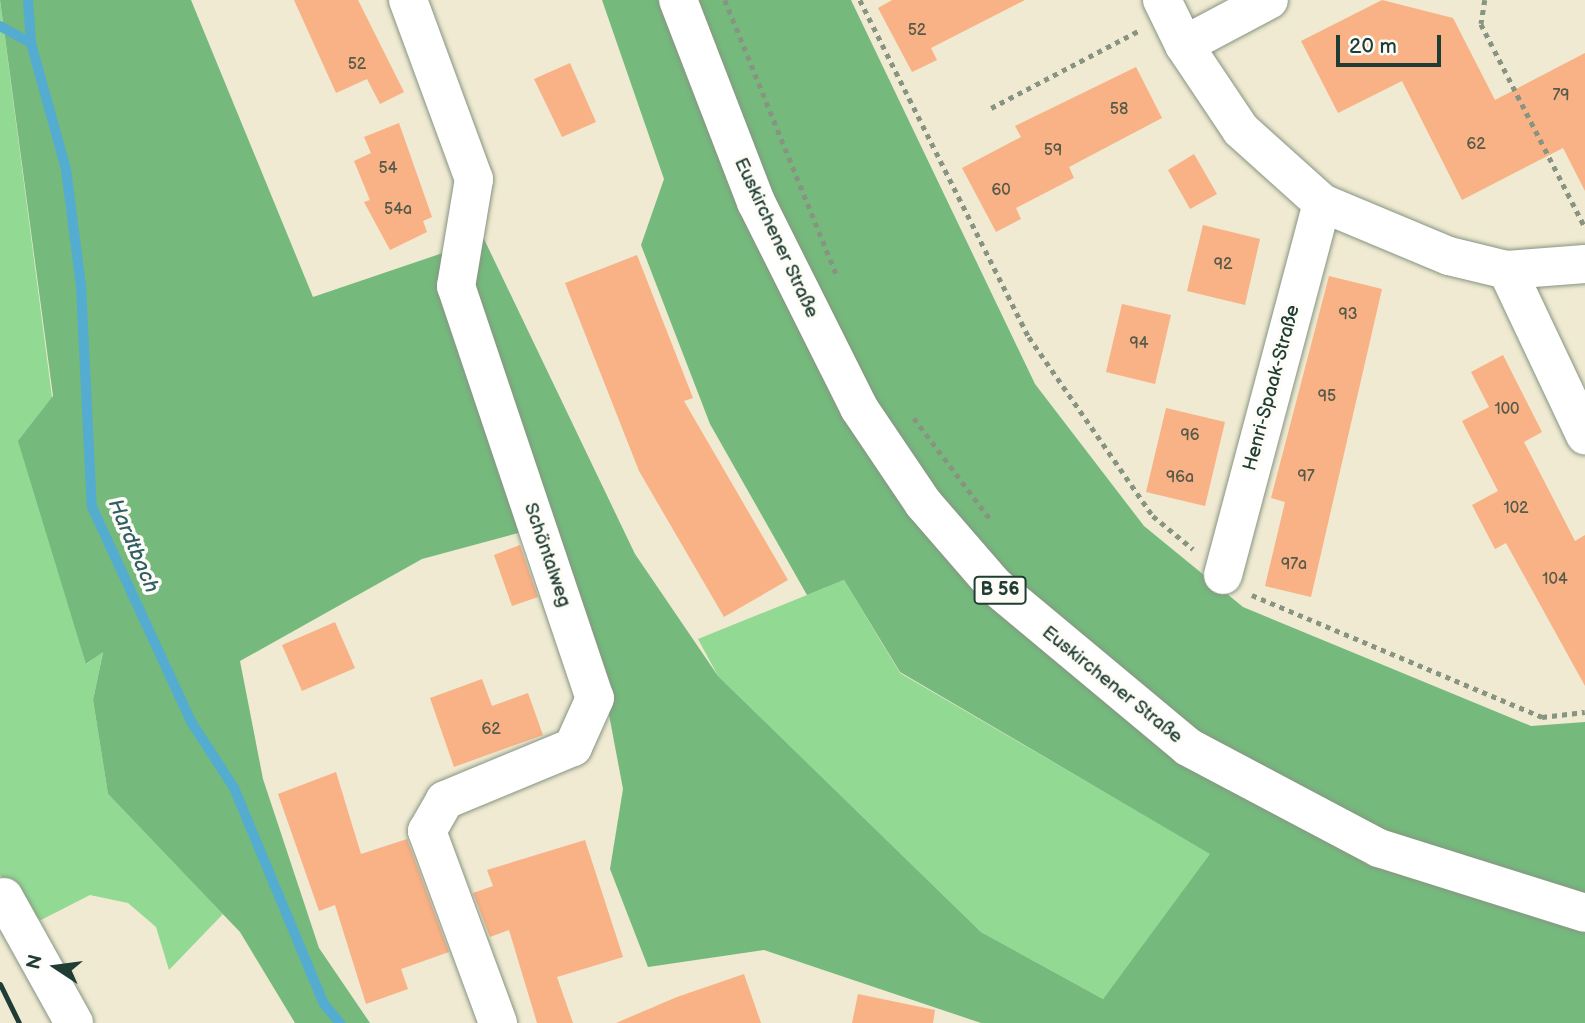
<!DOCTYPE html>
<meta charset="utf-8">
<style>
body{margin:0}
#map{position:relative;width:1585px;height:1023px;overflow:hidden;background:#efead1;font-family:"Balsamiq Sans",sans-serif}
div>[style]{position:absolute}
.green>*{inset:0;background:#92d993}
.forest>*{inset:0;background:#75b97d}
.stream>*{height:10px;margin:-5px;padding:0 5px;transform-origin:5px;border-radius:5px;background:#54acd1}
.building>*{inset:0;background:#f9b186}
.path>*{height:4.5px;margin-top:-2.25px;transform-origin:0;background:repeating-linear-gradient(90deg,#879482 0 5px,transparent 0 10px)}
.roads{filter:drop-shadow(0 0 2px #879482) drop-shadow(0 0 2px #879482)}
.minor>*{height:38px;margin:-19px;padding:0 19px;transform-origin:19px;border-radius:19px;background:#fff}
.major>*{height:38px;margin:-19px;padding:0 19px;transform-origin:19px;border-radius:19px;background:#fff}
.rail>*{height:5px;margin:-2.5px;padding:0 2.5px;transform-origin:2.5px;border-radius:2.5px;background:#1f3d34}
span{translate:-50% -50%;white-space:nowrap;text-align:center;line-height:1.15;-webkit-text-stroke:7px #fdfcf7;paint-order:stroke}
.number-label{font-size:16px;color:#565a48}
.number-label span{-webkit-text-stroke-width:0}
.shield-label span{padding:2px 5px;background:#fdfcf7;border:2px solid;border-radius:5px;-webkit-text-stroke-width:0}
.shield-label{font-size:18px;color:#1f3d34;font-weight:700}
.street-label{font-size:19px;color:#1f3d34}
.water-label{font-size:21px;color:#2f5e63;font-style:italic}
.north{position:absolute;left:21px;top:932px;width:70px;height:70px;-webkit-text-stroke:5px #fdfcf7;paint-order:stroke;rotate:283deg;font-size:19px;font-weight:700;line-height:28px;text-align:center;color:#1f3d34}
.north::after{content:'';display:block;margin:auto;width:24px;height:32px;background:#1f3d34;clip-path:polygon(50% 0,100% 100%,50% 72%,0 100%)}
.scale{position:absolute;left:1336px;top:35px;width:105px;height:32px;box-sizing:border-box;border:4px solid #1f3d34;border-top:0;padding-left:9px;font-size:21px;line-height:24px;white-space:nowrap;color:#1f3d34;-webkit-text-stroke:5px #fdfcf7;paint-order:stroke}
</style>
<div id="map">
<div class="green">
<div style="clip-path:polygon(0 0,87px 664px,103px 651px,93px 700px,108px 794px,223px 914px,169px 970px,156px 927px,128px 903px,90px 895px,41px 920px,27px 913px,0 875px)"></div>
<div style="clip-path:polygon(844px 580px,900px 673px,1211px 854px,1103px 999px,981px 932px,718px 676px,698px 639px)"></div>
</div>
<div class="forest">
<div style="clip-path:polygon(0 0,191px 0,313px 297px,484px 239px,635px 554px,718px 676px,981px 932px,1103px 999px,1210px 854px,900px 672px,844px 580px,807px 595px,710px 424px,641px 245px,664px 179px,602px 0,851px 0,1035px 384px,1144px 526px,1243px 607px,1531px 726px,1585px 722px,1585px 1023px,981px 1023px,764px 950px,648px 967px,610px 869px,623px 789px,607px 704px,555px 523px,422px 559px,240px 661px,263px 779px,319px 948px,370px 1023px,295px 1023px,240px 932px,108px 794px,93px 700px,103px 652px,86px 664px,18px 441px,53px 396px)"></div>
</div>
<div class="stream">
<div style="left:28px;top:0;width:43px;rotate:86deg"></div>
<div style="left:31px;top:43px;width:131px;rotate:74.5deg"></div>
<div style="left:66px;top:169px;width:118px;rotate:82.7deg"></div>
<div style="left:81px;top:286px;width:221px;rotate:87.2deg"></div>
<div style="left:92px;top:507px;width:238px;rotate:65.2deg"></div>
<div style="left:192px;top:723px;width:77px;rotate:57.1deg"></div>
<div style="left:234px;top:788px;width:234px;rotate:67.4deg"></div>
<div style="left:324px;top:1004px;width:25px;rotate:50deg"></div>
<div style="left:0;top:26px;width:35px;rotate:29deg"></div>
</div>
<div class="building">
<div style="clip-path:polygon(294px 0,358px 0,404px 92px,380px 104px,367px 79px,336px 93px)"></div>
<div style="clip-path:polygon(892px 0,1025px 0,931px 48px,937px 60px,912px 72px,878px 8px)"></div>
<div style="clip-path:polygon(1382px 0,1453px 18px,1495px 100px,1585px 53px,1585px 191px,1563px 148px,1462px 200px,1402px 81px,1338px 113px,1301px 41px)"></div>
<div style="clip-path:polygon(570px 63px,596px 122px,562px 137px,534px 79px)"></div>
<div style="clip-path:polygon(1136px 67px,1162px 118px,1069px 167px,1074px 178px,1016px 208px,1021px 219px,996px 232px,962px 168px,1021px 137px,1015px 126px)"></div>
<div style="clip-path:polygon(399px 123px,432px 217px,423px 221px,427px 232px,390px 250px,364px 202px,370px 200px,354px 161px,371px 153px,364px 137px)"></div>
<div style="clip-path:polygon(1194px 154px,1217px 194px,1190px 209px,1168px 170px)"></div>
<div style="clip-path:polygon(1203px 225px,1260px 239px,1245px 305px,1187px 291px)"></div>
<div style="clip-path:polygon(637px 255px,693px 398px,684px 401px,788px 580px,724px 617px,639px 471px,565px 283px)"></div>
<div style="clip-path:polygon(1329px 276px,1382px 289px,1311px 597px,1265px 586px,1285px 502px,1271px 498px)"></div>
<div style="clip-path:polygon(1122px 304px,1171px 315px,1155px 384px,1106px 372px)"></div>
<div style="clip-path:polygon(1503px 355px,1542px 432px,1524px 442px,1575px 541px,1585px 535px,1585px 686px,1506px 543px,1495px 549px,1472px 505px,1498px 491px,1462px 421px,1489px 407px,1471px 372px)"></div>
<div style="clip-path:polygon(1166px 408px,1225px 422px,1205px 506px,1146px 492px)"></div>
<div style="clip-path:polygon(520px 545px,538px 597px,512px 606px,494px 555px)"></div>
<div style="clip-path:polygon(335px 622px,355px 668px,302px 691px,282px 645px)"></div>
<div style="clip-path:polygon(482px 679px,492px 706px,528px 693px,543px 735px,454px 767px,430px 698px)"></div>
<div style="clip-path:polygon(336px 772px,361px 854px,407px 839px,449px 952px,401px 969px,408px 989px,366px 1004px,335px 905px,319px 911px,278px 794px)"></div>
<div style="clip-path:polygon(585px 840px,623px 957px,557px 977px,573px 1023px,537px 1023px,509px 930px,490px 937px,473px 893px,493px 886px,487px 870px)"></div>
<div style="clip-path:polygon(744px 974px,761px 1023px,616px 1023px,677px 997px)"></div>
<div style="clip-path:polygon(858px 994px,935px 1010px,933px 1023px,852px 1023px)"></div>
</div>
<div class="path">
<div style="left:725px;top:0;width:298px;rotate:67.9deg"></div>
<div style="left:860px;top:0;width:377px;rotate:63.4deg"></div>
<div style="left:1029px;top:337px;width:218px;rotate:55.3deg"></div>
<div style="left:1153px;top:516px;width:52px;rotate:39.5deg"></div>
<div style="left:1485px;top:0;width:24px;rotate:99deg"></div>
<div style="left:1481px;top:24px;width:228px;rotate:62.9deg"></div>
<div style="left:991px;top:108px;width:166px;rotate:-27.6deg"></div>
<div style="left:914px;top:418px;width:128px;rotate:53deg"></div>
<div style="left:1252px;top:595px;width:315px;rotate:22.8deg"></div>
<div style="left:1542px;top:717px;width:43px;rotate:-6.6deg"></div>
</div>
<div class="roads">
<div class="minor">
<div style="left:408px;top:0;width:191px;rotate:69.8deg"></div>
<div style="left:474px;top:179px;width:109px;rotate:99.5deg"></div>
<div style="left:456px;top:286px;width:435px;rotate:71.4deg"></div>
<div style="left:595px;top:698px;width:54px;rotate:114.2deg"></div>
<div style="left:573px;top:747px;width:139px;rotate:157.5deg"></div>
<div style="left:445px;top:800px;width:36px;rotate:120deg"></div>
<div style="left:427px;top:831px;width:205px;rotate:69.7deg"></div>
<div style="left:1162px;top:0;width:50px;rotate:63.9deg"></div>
<div style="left:1184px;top:45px;width:102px;rotate:56.2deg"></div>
<div style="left:1241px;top:130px;width:109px;rotate:42deg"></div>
<div style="left:1322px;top:203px;width:138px;rotate:22.7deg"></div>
<div style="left:1449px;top:256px;width:60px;rotate:13.6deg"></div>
<div style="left:1507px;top:270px;width:78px;rotate:-4.4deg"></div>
<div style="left:1184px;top:45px;width:96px;rotate:-27.9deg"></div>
<div style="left:1507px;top:270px;width:183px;rotate:64.7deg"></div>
<div style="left:1223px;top:575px;width:385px;rotate:-75.1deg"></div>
<div style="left:4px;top:897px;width:144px;rotate:60.9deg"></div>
</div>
<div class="major">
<div style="left:678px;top:0;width:217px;rotate:68.9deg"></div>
<div style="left:756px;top:202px;width:230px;rotate:63.4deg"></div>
<div style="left:859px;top:408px;width:115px;rotate:56deg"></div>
<div style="left:923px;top:503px;width:110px;rotate:49.1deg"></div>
<div style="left:995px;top:586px;width:251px;rotate:39.8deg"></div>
<div style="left:1188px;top:747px;width:216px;rotate:27.9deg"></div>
<div style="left:1379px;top:848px;width:216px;rotate:17.5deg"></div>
</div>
</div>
<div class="rail">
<div style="left:0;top:984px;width:43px;rotate:64deg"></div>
</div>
<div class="number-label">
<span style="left:917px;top:31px">52</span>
<span style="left:357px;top:65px">52</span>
<span style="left:1561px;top:96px">79</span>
<span style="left:1119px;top:110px">58</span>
<span style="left:1476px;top:145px">62</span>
<span style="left:1053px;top:151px">59</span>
<span style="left:388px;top:169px">54</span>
<span style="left:1001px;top:191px">60</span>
<span style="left:398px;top:210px">54a</span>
<span style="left:1223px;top:265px">92</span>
<span style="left:1348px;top:315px">93</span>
<span style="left:1139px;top:344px">94</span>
<span style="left:1327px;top:397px">95</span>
<span style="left:1507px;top:410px">100</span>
<span style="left:1190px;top:436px">96</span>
<span style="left:1306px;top:477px">97</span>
<span style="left:1180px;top:478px">96a</span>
<span style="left:1516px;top:509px">102</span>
<span style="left:1294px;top:565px">97a</span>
<span style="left:1555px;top:580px">104</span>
<span style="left:491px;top:730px">62</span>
</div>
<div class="shield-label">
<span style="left:1000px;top:590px">B 56</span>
</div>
<div class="street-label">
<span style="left:776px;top:238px;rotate:65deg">Euskirchener Straße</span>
<span style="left:1272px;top:388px;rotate:-75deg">Henri-Spaak-Straße</span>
<span style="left:547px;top:555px;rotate:71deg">Schöntalweg</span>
<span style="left:1112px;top:685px;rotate:39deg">Euskirchener Straße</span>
</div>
<div class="water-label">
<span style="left:133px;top:546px;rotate:67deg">Hardtbach</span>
</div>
<div class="north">N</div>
<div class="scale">20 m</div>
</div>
